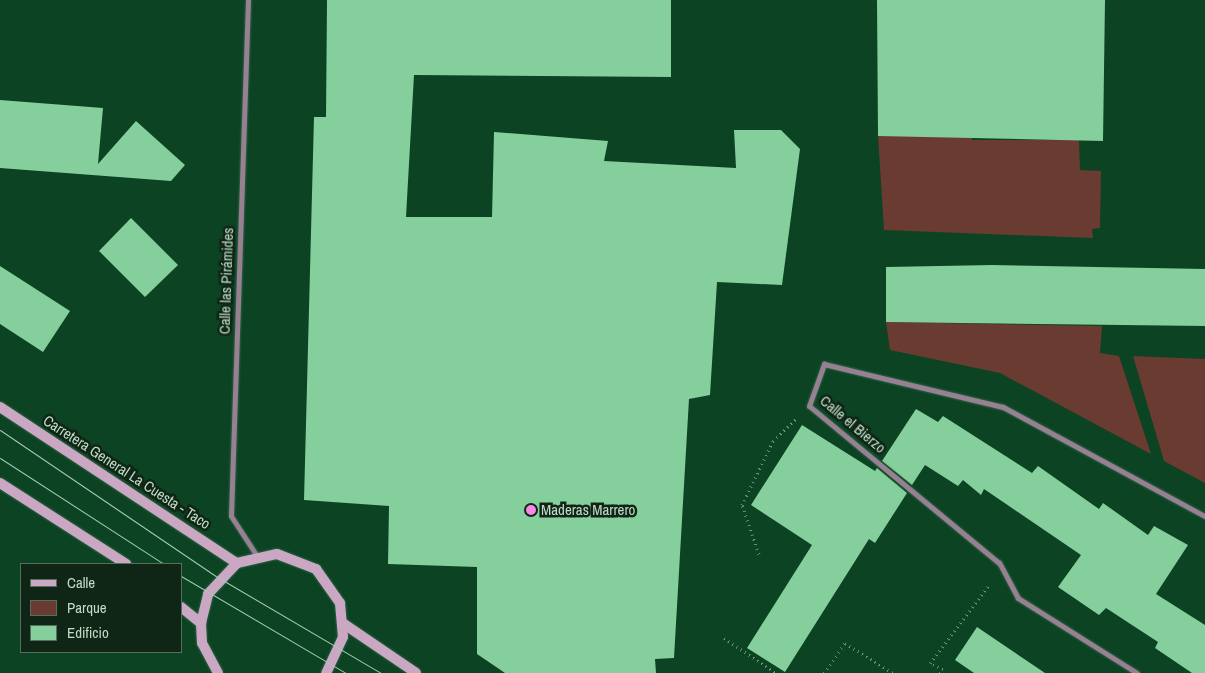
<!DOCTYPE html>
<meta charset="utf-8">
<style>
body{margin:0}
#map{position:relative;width:1205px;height:673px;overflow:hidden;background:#0b4323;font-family:"Archivo Narrow",sans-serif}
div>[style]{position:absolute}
.green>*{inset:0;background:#6a3b31}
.building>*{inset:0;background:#84cf9b}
.path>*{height:3px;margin-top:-1.5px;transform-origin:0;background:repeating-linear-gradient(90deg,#699278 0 1px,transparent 0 5px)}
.roads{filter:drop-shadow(0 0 1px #2f6144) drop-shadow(0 0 1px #2f6144)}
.street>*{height:5px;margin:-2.5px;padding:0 2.5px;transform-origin:2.5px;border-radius:2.5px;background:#968091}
.secondary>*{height:10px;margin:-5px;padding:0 5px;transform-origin:5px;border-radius:5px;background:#caa8c3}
.tram>*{height:1px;margin:-0.5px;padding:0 0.5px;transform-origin:0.5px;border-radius:0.5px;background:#a9c8b3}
.dots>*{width:14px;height:14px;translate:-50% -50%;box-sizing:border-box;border:2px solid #0f2516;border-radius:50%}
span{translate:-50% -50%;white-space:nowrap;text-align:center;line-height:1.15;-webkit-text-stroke:5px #0f2516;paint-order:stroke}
.street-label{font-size:15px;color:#c0dbc7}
.poi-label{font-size:15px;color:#c0dbc7}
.left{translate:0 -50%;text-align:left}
.legend{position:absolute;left:20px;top:563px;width:162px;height:90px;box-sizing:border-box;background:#0f2516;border:1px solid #566e5d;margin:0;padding:6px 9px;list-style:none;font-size:15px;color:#c0dbc7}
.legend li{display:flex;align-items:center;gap:10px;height:25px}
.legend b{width:25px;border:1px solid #566e5d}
</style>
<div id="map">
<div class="green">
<div style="clip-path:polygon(972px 129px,972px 140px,1079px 140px,1080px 170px,1101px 171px,1100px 228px,1092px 229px,1093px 238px,884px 230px,878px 136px,944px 136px)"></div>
<div style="clip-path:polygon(886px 322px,1102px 326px,1100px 353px,1119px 356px,1151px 454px,1000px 373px,890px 350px)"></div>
<div style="clip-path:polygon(1133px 356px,1205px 359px,1205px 483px,1164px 461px)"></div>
</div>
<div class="building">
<div style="clip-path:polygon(327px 0,671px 0,671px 77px,414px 75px,406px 217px,492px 217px,494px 132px,608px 141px,604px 161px,736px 168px,734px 130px,781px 130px,800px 149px,782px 285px,717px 282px,710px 395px,689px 399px,674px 658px,655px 659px,656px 673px,505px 673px,477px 654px,477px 567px,388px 564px,389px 506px,304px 500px,314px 117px,326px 117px)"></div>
<div style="clip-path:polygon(877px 0,1105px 0,1103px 141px,878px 136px)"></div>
<div style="clip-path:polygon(0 100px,103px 108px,98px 164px,136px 121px,185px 165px,171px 181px,0 168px)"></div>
<div style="clip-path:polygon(131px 218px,178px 265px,145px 297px,99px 251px)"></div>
<div style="clip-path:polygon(992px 265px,1205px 269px,1205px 326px,886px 322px,886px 267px)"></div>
<div style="clip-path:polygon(0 266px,70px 311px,43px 352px,0 324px)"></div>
<div style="clip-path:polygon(916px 409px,938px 422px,943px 416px,1032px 473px,1038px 466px,1099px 509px,1103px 503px,1148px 535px,1154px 526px,1188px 545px,1156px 594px,1205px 625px,1205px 673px,1192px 673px,1155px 648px,1158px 642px,1106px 608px,1099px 615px,1058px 587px,1081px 555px,984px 489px,981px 495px,963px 480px,958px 486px,925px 465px,912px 485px,882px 461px)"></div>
<div style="clip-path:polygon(802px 425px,875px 471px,877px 468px,907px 493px,875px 543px,869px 539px,785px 672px,747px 648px,812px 545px,751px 505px)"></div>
<div style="clip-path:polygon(977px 627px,1045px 673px,974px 673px,955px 660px)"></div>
</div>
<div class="path">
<div style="left:759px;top:554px;width:52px;rotate:-109.1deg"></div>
<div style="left:742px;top:505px;width:71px;rotate:-64.2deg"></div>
<div style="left:773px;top:441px;width:32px;rotate:-44deg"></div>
<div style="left:724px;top:638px;width:63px;rotate:33.9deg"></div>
<div style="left:824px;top:673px;width:37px;rotate:-55deg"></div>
<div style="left:845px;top:643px;width:57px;rotate:32deg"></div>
<div style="left:940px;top:673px;width:5px;rotate:-53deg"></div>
<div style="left:943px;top:669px;width:14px;rotate:-155deg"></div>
<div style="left:930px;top:663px;width:98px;rotate:-52.9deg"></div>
</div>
<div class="roads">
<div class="street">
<div style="left:248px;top:0;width:516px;rotate:91.89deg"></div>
<div style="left:231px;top:516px;width:48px;rotate:57deg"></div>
<div style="left:1137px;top:673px;width:141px;rotate:-147.8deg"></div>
<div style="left:1018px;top:598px;width:40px;rotate:-118deg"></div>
<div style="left:999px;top:563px;width:246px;rotate:-140.4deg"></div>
<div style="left:809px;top:406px;width:45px;rotate:-70.3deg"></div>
<div style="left:824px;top:364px;width:184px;rotate:13.5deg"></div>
<div style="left:1003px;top:407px;width:230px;rotate:28.4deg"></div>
</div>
<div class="secondary">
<div style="left:0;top:407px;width:284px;rotate:33.4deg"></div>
<div style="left:0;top:483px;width:150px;rotate:32.7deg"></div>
<div style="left:181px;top:607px;width:26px;rotate:39deg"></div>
<div style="left:344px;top:624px;width:87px;rotate:34.2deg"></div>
<div style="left:218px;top:673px;width:34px;rotate:-118deg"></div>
<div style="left:202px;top:643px;width:20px;rotate:-93deg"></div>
<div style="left:201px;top:623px;width:30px;rotate:-76deg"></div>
<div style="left:208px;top:594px;width:42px;rotate:-46.9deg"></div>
<div style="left:237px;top:563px;width:41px;rotate:-12.7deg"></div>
<div style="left:277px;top:554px;width:42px;rotate:21deg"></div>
<div style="left:316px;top:569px;width:42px;rotate:54.8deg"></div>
<div style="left:340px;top:603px;width:34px;rotate:85deg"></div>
<div style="left:343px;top:637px;width:40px;rotate:115deg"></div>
</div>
</div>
<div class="tram">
<div style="left:0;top:430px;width:264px;rotate:34.1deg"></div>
<div style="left:219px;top:578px;width:188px;rotate:30.4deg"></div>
<div style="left:0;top:458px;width:195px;rotate:32.9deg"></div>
<div style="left:181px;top:576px;width:191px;rotate:30.5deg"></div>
</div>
<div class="dots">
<div style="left:531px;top:510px;background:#fa87e7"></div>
</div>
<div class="street-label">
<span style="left:226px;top:281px;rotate:-88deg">Calle las Pirámides</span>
<span style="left:853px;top:424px;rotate:40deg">Calle el Bierzo</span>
<span style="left:127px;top:472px;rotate:33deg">Carretera General La Cuesta - Taco</span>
</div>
<div class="poi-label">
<span class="left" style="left:541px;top:510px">Maderas Marrero</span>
</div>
<ul class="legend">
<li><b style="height:6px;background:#caa8c3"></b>Calle</li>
<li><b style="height:14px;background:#6a3b31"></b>Parque</li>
<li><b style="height:14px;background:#84cf9b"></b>Edificio</li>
</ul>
</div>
